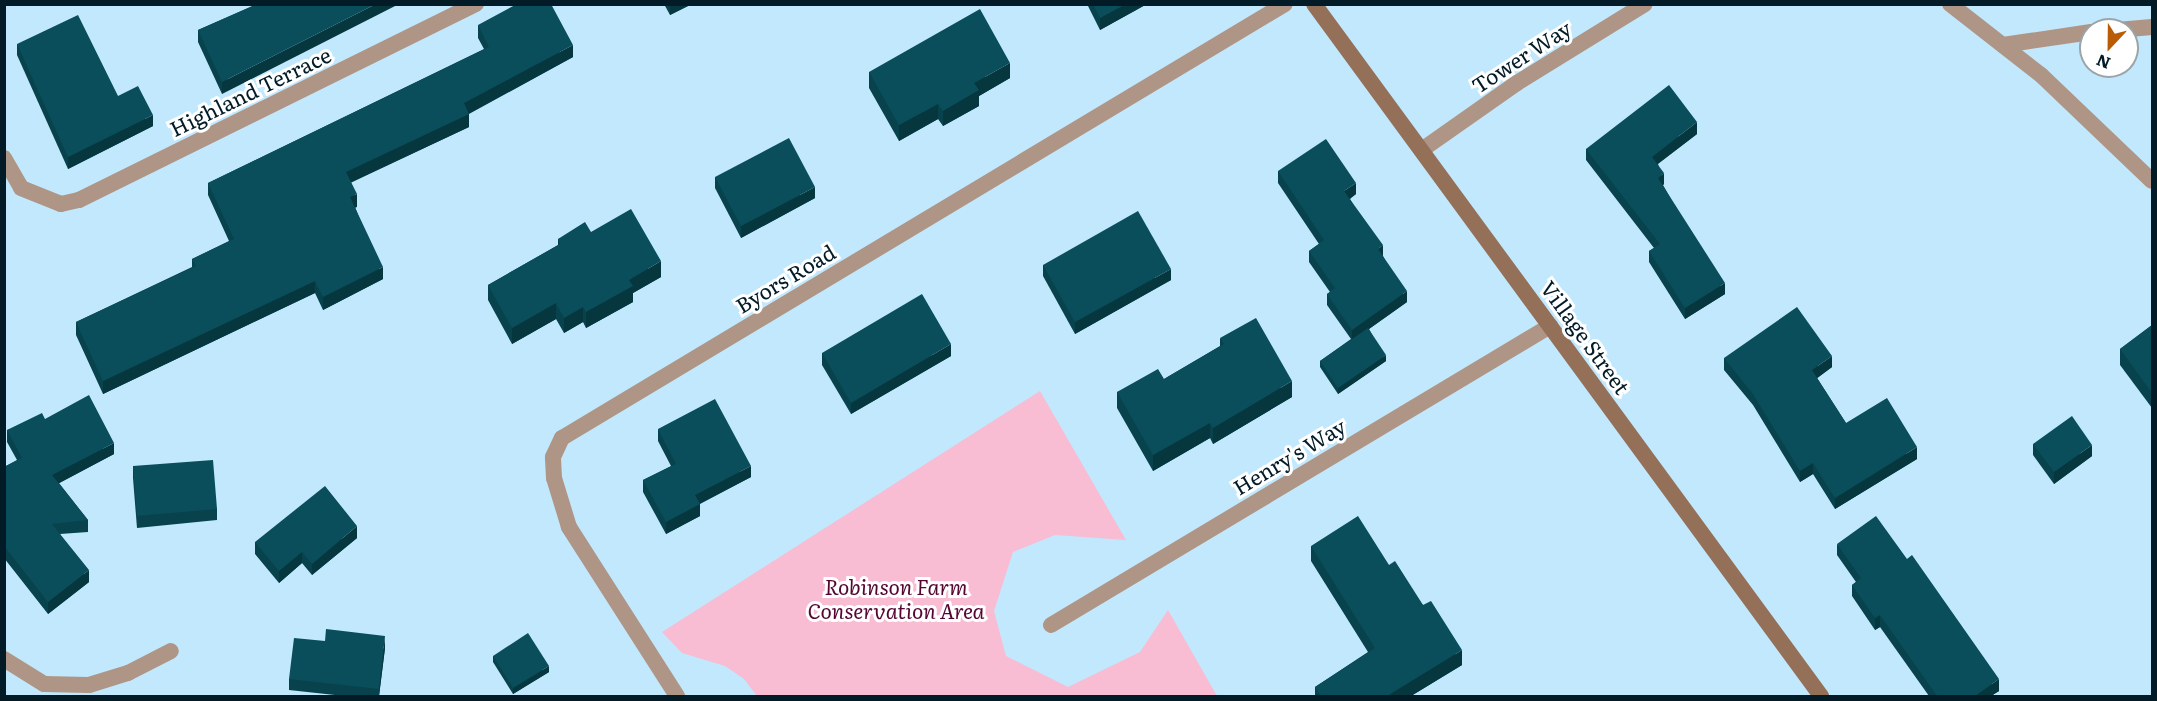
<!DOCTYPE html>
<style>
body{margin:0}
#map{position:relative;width:2157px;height:701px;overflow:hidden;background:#c2e8fd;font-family:Literata,serif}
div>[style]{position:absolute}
.green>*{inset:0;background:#f8bcd3}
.minor>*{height:16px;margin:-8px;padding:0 8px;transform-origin:8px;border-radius:8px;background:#af9585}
.secondary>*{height:16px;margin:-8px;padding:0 8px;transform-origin:8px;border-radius:8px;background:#957058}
.wall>*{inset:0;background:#08434d}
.shaded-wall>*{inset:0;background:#06373f}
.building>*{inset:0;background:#094e5a}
span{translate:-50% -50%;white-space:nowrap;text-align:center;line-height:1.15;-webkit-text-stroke:6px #fff;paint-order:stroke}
.street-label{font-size:21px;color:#021b27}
.park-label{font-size:21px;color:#550532;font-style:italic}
.frame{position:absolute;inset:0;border:6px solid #021b27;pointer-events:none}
.north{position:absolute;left:2079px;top:18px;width:60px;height:60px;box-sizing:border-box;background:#fff;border:2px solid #9aa4a9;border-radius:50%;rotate:202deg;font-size:16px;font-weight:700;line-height:24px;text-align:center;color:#021b27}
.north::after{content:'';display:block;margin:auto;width:21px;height:27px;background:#b95c05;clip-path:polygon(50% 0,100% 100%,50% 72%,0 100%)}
</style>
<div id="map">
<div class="green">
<div style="clip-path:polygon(1040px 391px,1126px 540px,1055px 535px,1013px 552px,994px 611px,1006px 656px,1068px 687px,1140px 652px,1168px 610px,1217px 696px,757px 696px,744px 679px,725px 666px,682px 653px,662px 632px)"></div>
</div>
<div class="minor">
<div style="left:1950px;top:4px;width:115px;rotate:38deg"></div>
<div style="left:2041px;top:75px;width:153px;rotate:43.7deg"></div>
<div style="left:2117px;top:30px;width:35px;rotate:-5deg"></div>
<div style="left:2003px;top:45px;width:89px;rotate:-8.4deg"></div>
<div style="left:1423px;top:149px;width:115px;rotate:-35.1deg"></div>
<div style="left:1517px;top:83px;width:150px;rotate:-31.7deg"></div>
<div style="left:4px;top:158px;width:34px;rotate:60deg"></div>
<div style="left:21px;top:188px;width:43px;rotate:21.8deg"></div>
<div style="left:61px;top:204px;width:18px;rotate:-13deg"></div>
<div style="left:79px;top:200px;width:443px;rotate:-26.3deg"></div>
<div style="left:1051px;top:625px;width:582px;rotate:-30.93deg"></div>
<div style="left:4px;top:659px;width:47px;rotate:32deg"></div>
<div style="left:44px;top:684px;width:45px;rotate:1.3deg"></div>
<div style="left:89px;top:685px;width:41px;rotate:-17.1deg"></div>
<div style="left:128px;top:673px;width:48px;rotate:-27.1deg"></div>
<div style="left:677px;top:696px;width:201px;rotate:-122.6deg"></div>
<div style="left:569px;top:527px;width:51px;rotate:-107deg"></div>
<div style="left:554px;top:478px;width:21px;rotate:-93deg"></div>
<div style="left:553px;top:457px;width:21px;rotate:-65deg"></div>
<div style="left:562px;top:438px;width:843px;rotate:-30.98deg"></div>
</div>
<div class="secondary">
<div style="left:1314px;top:4px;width:858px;rotate:53.77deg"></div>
</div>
<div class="wall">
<div style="clip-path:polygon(257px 4px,222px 94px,198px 42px,198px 30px)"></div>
<div style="clip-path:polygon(664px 4px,692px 4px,670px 15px)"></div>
<div style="clip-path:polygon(1087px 4px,1147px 4px,1100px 30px)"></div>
<div style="clip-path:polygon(478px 25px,573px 57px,469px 114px,469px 127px,351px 182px,357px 207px,355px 207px,383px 279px,323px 310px,315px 293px,103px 394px,76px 335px,76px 322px,192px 267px,192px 259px,229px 241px,208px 195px,208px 183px,484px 49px,478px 38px)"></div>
<div style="clip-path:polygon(17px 44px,118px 96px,153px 126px,68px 169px,17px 55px)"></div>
<div style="clip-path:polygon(869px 72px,1010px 78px,979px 96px,979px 106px,943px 126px,938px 119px,899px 141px,869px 88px)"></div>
<div style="clip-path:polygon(1697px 134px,1658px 164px,1664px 184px,1663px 185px,1725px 294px,1685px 319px,1649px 262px,1649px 251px,1654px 248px,1586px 160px,1586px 149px)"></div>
<div style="clip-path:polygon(1278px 171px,1356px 194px,1350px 199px,1383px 256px,1407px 302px,1369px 329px,1386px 361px,1338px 394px,1320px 367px,1320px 361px,1351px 339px,1327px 305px,1327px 294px,1330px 292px,1309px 262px,1309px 251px,1319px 244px,1278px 183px)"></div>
<div style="clip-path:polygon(715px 177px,815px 198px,741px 238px,715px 188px)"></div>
<div style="clip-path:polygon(591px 232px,661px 277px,633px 293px,633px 302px,586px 328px,583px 322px,564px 333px,556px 319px,512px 344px,488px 300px,488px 285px,558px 245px,558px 239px)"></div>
<div style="clip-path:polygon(1043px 265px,1171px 280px,1075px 334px,1043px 276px)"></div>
<div style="clip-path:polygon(2152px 325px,2152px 408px,2120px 365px,2120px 349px)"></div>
<div style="clip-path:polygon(1220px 338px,1292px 397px,1213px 444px,1210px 438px,1153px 471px,1117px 408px,1117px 392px,1164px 379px,1220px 346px)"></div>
<div style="clip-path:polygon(822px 353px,951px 356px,851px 414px,822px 365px)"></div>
<div style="clip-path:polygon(1724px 358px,1832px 367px,1817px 378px,1846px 423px,1917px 459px,1835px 509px,1813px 474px,1800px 482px,1753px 405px,1724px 370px)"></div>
<div style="clip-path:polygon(45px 419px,114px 454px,59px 483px,88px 520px,88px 532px,60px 534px,89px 582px,48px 614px,4px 558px,4px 467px,17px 460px,7px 442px,7px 430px)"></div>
<div style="clip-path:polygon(658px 429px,751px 477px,700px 504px,700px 516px,666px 534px,643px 492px,643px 480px,671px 466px,658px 441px)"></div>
<div style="clip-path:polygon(2033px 444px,2092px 456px,2054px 484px,2033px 455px)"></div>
<div style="clip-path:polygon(133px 466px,217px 509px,217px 520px,137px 528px,133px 478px)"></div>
<div style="clip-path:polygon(357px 538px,312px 575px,302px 563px,279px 583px,255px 554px,255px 542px)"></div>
<div style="clip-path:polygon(1837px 544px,1999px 691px,1991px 696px,1929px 696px,1880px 627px,1875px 630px,1852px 596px,1852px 585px,1856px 582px,1837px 555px)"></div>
<div style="clip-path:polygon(1311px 546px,1389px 565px,1423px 605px,1462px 665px,1411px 696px,1315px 696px,1315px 687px,1368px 652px,1311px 561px)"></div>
<div style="clip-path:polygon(385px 648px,379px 696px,344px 696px,289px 690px,289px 679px)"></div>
<div style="clip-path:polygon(493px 656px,549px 672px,513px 694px,493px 662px)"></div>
</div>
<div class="shaded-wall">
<div style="clip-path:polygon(376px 4px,399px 4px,222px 94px,222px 82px)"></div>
<div style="clip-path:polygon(670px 4px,692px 4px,670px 15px)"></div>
<div style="clip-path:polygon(1126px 4px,1147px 4px,1100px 30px,1100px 18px)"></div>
<div style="clip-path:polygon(573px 45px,573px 57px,464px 116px,464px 103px)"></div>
<div style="clip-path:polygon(1010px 63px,1010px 78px,979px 96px,979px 106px,943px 126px,943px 111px,974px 83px)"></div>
<div style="clip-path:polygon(938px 104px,938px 119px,899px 141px,899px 125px)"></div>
<div style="clip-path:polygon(469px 114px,469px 127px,346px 185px,346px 172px)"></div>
<div style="clip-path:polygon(153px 115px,153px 126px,68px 169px,68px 157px)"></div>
<div style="clip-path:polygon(1697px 122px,1697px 134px,1652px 168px,1652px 157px)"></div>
<div style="clip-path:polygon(1664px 173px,1664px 184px,1658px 189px,1658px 178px)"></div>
<div style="clip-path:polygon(1356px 183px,1356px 194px,1344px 202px,1344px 191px)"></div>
<div style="clip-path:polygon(815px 187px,815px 198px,741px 238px,741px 226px)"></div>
<div style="clip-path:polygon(357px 194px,357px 207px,350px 210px,350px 197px)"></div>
<div style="clip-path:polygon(1383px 245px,1383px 257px,1378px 249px)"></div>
<div style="clip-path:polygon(661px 261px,661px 277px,633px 293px,633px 302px,586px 328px,586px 312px,629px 280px)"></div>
<div style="clip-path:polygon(383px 267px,383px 279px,323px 310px,323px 297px)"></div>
<div style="clip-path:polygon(1171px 269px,1171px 280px,1075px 334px,1075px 322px)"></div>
<div style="clip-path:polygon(315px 281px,315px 293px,103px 394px,103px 381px)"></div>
<div style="clip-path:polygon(1725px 283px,1725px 294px,1685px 319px,1685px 308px)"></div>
<div style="clip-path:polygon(1407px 291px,1407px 302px,1352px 341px,1352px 330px)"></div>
<div style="clip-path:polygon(556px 303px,556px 319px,512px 344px,512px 328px)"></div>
<div style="clip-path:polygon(583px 307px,583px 322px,564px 333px,564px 318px)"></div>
<div style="clip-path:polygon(951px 344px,951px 356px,851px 414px,851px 403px)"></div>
<div style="clip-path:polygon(1386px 355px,1386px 361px,1338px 394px,1338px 388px)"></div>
<div style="clip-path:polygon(1832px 356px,1832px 367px,1812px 382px,1812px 370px)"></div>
<div style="clip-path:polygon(1292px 381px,1292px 397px,1213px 444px,1213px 428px)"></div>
<div style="clip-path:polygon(1210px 423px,1210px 438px,1153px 471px,1153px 455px)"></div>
<div style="clip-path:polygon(114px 443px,114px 454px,52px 487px,52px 475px)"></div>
<div style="clip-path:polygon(2092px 445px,2092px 456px,2054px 484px,2054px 472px)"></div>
<div style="clip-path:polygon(1917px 447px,1917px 459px,1835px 509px,1835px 498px)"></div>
<div style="clip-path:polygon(1813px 463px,1813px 474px,1800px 482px,1800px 471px)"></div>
<div style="clip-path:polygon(751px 466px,751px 477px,695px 506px,695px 495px)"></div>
<div style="clip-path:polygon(700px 504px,700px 516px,666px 534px,666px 522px)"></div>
<div style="clip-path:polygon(357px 526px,357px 538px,312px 575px,312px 564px)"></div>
<div style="clip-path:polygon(302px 552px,302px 563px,279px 583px,279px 571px)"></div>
<div style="clip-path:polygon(89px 570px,89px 582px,48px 614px,48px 602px)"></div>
<div style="clip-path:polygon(1880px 615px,1880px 627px,1875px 630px,1875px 618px)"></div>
<div style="clip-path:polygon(385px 636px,385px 648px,379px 696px,379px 689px)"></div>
<div style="clip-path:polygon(1462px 650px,1462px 665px,1411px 696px,1387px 696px)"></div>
<div style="clip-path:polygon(549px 666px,549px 672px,513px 694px,513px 688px)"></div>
<div style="clip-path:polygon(1999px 679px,1999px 691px,1991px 696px,1975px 696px)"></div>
</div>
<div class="building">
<div style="clip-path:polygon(257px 4px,376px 4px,222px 82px,198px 30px)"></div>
<div style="clip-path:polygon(517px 4px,551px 4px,573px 45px,464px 103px,469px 114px,346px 172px,357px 194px,350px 197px,383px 267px,323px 297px,315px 281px,103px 381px,76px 322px,196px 266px,192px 259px,234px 239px,208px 183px,489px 47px,478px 25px)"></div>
<div style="clip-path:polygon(1093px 4px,1126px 4px,1100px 18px)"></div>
<div style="clip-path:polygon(980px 9px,1010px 63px,974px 83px,979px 90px,943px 111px,938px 104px,899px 125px,869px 72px)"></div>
<div style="clip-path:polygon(78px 15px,118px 96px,138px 86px,153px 115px,68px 157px,17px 44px)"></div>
<div style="clip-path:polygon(1669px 85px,1697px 122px,1652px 157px,1664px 173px,1658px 178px,1725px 283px,1685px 308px,1649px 251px,1660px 244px,1586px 149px)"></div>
<div style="clip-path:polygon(789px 138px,815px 187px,741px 226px,715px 177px)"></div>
<div style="clip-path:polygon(1326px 139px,1356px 183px,1344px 191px,1383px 245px,1378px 249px,1407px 291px,1352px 330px,1327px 294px,1335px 288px,1309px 251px,1324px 240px,1278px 171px)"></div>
<div style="clip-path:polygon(631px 209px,661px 261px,629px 280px,633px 286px,586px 312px,583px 307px,564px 318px,556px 303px,512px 328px,488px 285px,560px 244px,558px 239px,585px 222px,591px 232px)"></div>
<div style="clip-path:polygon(1138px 211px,1171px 269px,1075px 322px,1043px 265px)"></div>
<div style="clip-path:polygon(922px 294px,951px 344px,851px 403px,822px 353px)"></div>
<div style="clip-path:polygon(1797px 307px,1832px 356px,1812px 370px,1846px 423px,1887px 398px,1917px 447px,1835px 498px,1813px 463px,1800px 471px,1753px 394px,1724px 358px)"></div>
<div style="clip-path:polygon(1256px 318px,1292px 381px,1213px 428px,1210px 423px,1153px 455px,1117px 392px,1158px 369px,1164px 379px,1224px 344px,1220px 338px)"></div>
<div style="clip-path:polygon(2152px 325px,2152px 393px,2120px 349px)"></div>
<div style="clip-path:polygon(1368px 328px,1386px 355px,1338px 388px,1320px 361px)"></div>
<div style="clip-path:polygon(89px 395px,114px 443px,52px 475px,88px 520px,52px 524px,89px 570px,48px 602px,4px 546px,4px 467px,22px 458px,7px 430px,42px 413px,45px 419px)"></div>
<div style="clip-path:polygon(715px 399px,751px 466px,695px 495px,700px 504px,666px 522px,643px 480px,676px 464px,658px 429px)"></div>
<div style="clip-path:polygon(2072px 416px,2092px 445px,2054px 472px,2033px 444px)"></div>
<div style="clip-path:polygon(213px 460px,217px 509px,137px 516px,133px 466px)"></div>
<div style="clip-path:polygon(325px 486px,357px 526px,312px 564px,302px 552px,279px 571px,255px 542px)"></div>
<div style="clip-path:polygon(1358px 516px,1389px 565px,1395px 561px,1423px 605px,1431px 601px,1462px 650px,1387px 696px,1321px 696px,1315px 687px,1375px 648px,1311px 546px)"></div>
<div style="clip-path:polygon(1876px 516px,1907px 559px,1912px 555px,1999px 679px,1975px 696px,1937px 696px,1880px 615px,1875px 618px,1852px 585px,1861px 578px,1837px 544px)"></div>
<div style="clip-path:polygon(326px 629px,385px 636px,379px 689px,289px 679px,294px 638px,325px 641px)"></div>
<div style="clip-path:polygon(528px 633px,549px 666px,513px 688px,493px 656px)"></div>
</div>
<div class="street-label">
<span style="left:1521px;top:56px;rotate:-33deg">Tower Way</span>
<span style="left:250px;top:91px;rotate:-26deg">Highland Terrace</span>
<span style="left:785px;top:278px;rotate:-31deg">Byors Road</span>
<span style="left:1586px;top:337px;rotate:54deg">Village Street</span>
<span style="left:1289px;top:456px;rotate:-31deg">Henry's Way</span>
</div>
<div class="park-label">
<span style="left:896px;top:598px">Robinson Farm<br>Conservation Area</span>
</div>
<div class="frame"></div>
<div class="north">N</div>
</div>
